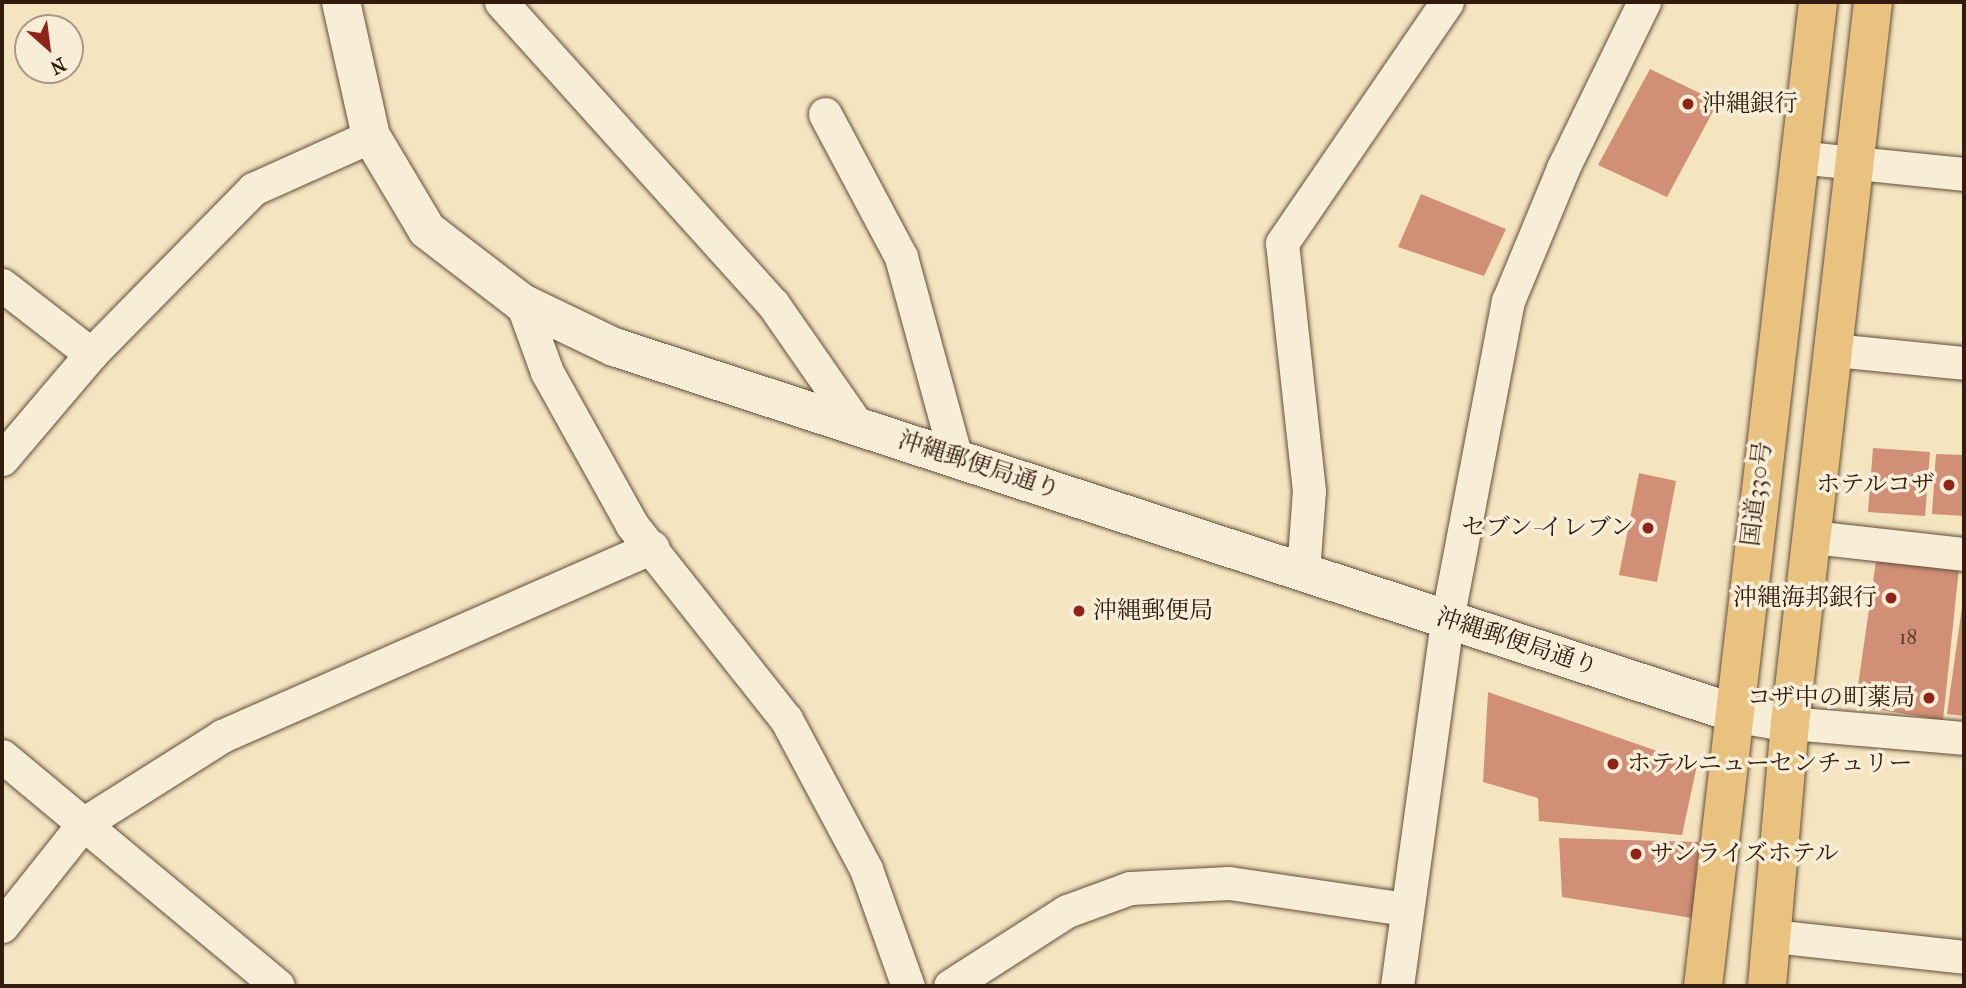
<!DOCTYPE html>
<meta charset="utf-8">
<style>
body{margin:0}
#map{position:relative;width:1966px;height:988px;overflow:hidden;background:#f4e4c0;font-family:"IM FELL French Canon","Noto Serif JP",serif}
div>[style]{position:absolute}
.building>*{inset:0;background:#d08f76}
.roads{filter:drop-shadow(0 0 2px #634e3a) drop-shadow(0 0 2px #634e3a)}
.street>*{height:33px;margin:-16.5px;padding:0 16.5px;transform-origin:16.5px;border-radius:16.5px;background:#f8edd6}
.secondary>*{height:38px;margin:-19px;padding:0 19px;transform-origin:19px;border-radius:19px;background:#f8edd6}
.highway>*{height:38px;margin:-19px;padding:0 19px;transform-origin:19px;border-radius:19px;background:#eac280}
.dots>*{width:19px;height:19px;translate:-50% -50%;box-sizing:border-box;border:4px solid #f8edd6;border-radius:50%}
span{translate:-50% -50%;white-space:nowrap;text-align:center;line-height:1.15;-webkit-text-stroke:7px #f8edd6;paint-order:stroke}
.number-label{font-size:21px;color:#5a3928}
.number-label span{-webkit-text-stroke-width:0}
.poi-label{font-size:24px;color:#331c0e}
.left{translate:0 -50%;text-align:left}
.right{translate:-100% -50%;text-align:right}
.street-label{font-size:24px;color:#331c0e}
.frame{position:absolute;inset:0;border:4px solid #331c0e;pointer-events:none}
.north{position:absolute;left:14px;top:14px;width:70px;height:70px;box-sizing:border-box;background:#f8edd6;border:2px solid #a99986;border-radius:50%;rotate:152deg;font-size:19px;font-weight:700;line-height:28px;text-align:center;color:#331c0e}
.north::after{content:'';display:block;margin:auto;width:24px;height:32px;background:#8f2418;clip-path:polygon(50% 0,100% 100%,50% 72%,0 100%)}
</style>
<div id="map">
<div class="building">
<div style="clip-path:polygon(1650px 69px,1718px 102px,1667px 197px,1598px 165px)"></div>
<div style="clip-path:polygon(1421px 194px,1506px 229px,1484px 276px,1398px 247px)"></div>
<div style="clip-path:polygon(1873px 448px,1930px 452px,1925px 516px,1868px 512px)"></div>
<div style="clip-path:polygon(1936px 454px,1964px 455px,1964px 516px,1932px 514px)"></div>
<div style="clip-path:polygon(1639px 473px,1676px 481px,1657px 582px,1619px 575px)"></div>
<div style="clip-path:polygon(1876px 561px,1959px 568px,1943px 720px,1855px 706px)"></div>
<div style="clip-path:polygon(1964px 593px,1964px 716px,1947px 714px)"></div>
<div style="clip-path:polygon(1488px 692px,1697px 765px,1682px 835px,1539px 821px,1538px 798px,1483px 782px)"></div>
<div style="clip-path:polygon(1559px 838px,1699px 842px,1692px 918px,1562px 897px)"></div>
</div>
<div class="roads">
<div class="street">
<div style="left:501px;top:2px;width:406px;rotate:48deg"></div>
<div style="left:773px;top:304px;width:147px;rotate:55.2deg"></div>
<div style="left:825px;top:114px;width:162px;rotate:62deg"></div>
<div style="left:901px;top:257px;width:208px;rotate:74.7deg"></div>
<div style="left:1797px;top:157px;width:168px;rotate:5.8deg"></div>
<div style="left:2px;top:285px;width:113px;rotate:37.8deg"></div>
<div style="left:522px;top:303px;width:73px;rotate:70.1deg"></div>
<div style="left:547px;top:372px;width:175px;rotate:60.9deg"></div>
<div style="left:632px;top:525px;width:248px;rotate:51.6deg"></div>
<div style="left:786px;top:719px;width:170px;rotate:61.9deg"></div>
<div style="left:866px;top:869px;width:124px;rotate:70.3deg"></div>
<div style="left:1834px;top:350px;width:131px;rotate:5.7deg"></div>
<div style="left:2px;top:459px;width:138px;rotate:-49.7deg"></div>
<div style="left:91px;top:354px;width:231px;rotate:-45.5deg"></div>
<div style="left:253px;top:189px;width:129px;rotate:-24.2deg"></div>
<div style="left:1812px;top:537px;width:153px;rotate:6.4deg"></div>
<div style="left:1303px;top:572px;width:81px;rotate:-85.8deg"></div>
<div style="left:1309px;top:491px;width:249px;rotate:-96.2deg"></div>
<div style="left:1282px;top:243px;width:292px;rotate:-55.6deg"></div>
<div style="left:1790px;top:723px;width:175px;rotate:4.9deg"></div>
<div style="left:2px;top:756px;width:359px;rotate:39.8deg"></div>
<div style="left:2px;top:926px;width:130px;rotate:-51.5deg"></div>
<div style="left:83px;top:824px;width:165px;rotate:-32.3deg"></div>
<div style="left:222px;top:736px;width:470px;rotate:-23.7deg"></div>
<div style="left:1772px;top:936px;width:193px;rotate:6.2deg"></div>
<div style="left:950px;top:986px;width:139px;rotate:-32.7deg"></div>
<div style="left:1067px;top:911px;width:67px;rotate:-20.1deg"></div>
<div style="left:1130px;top:888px;width:99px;rotate:-2.9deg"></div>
<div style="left:1229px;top:883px;width:179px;rotate:8.4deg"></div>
<div style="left:1397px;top:986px;width:369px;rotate:-82.2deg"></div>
<div style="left:1447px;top:620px;width:325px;rotate:-79.2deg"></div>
<div style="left:1508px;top:301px;width:144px;rotate:-67.5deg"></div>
<div style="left:1563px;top:168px;width:185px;rotate:-64deg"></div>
</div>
<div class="secondary">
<div style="left:341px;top:2px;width:137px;rotate:77.4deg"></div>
<div style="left:371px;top:136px;width:109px;rotate:59.2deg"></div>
<div style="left:427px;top:230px;width:120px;rotate:37.5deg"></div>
<div style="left:522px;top:303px;width:102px;rotate:25.6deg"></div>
<div style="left:614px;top:347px;width:1178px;rotate:18.1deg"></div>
<div style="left:1734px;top:713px;width:57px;rotate:10.1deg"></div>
</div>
<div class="highway">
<div style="left:1703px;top:986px;width:991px;rotate:-83.33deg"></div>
<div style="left:1767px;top:986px;width:264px;rotate:-85deg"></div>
<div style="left:1790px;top:723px;width:726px;rotate:-83.43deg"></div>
</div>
</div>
<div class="dots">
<div style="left:1688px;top:104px;background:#8f2418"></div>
<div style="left:1949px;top:485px;background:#8f2418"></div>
<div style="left:1648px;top:528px;background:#8f2418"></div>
<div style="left:1891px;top:598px;background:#8f2418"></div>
<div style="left:1079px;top:611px;background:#8f2418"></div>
<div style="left:1929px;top:698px;background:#8f2418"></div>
<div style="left:1613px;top:764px;background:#8f2418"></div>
<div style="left:1636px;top:854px;background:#8f2418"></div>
</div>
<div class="number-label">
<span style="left:1908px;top:637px">18</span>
</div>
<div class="poi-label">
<span class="left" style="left:1702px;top:104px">沖縄銀行</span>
<span class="right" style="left:1935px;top:485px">ホテルコザ</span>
<span class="right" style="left:1634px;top:528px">セブン-イレブン</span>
<span class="right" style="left:1877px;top:598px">沖縄海邦銀行</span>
<span class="left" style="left:1093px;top:611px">沖縄郵便局</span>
<span class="right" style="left:1915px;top:698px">コザ中の町薬局</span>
<span class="left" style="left:1627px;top:764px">ホテルニューセンチュリー</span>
<span class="left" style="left:1650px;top:854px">サンライズホテル</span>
</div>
<div class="street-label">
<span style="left:979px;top:465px;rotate:18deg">沖縄郵便局通り</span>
<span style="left:1757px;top:494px;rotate:-83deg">国道330号</span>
<span style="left:1517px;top:642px;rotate:18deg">沖縄郵便局通り</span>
</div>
<div class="frame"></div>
<div class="north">N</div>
</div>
